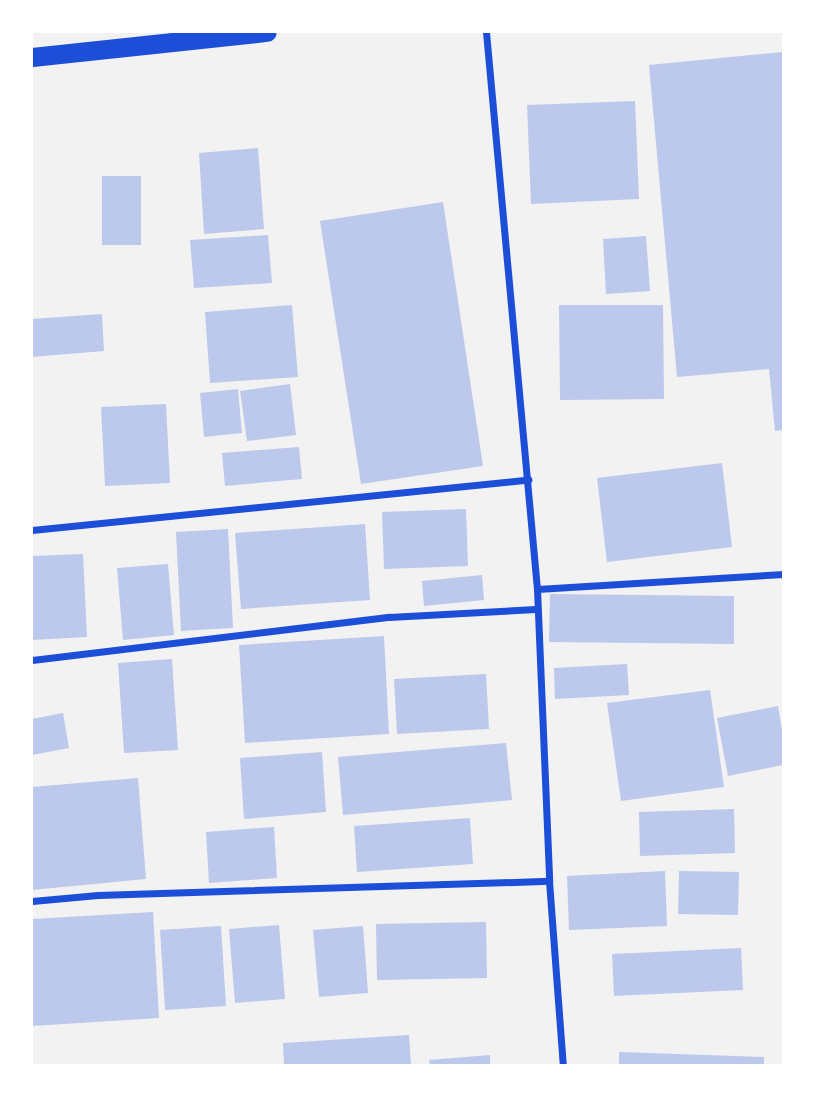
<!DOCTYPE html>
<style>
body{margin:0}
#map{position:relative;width:815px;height:1097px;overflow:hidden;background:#f2f2f2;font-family:Manrope,sans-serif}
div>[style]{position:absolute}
.building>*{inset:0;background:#bdc9ec}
.minor>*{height:7px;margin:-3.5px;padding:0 3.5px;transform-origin:3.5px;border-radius:3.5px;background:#1d4ed8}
.trunk>*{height:19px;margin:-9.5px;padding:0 9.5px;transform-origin:9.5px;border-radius:9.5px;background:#1d4ed8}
span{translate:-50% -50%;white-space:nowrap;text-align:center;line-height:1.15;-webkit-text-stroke:7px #fff;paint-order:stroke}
.frame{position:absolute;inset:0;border:33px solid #fff;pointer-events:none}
</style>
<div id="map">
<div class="building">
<div style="clip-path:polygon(783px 52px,783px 430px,775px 431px,769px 369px,677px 377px,649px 65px)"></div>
<div style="clip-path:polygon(635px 101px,639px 199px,531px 204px,527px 105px)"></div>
<div style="clip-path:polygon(258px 148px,264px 229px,204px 234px,199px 153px)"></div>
<div style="clip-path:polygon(102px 176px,141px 176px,141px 245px,102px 245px)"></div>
<div style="clip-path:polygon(443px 202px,483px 466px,361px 484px,320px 221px)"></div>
<div style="clip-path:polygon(268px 235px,272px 283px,194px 288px,190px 240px)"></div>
<div style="clip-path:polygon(646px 236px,650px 291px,606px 294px,603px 239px)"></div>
<div style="clip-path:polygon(292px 305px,298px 377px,210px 383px,205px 312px)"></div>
<div style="clip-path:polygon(559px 305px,663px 305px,664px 399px,560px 400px)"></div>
<div style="clip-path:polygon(102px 314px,104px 351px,32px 357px,32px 319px)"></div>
<div style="clip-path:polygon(290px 384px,296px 435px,247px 441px,240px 391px)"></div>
<div style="clip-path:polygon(238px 389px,242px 433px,204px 437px,200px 393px)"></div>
<div style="clip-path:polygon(166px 404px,170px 483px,105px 486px,101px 407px)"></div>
<div style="clip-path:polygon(299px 447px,302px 479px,225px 486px,222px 453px)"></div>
<div style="clip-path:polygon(722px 463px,732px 547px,607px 562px,597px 478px)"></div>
<div style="clip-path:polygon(466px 509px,468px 566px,384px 569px,382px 512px)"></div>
<div style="clip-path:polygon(365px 524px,370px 600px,241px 609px,235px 533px)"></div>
<div style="clip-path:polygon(228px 529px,233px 628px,181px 631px,176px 532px)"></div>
<div style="clip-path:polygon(83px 554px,87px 637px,32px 640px,32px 556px)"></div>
<div style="clip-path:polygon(168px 564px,174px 635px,123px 640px,117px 568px)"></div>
<div style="clip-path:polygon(482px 575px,484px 600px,424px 606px,422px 581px)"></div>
<div style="clip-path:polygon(550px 594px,734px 596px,734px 644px,549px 642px)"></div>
<div style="clip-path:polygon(384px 636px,389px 734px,245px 743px,239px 645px)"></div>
<div style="clip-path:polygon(172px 659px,178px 750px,124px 753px,118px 663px)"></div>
<div style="clip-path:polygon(627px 664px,629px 695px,555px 699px,554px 668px)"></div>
<div style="clip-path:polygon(486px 674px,489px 729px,397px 734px,394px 679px)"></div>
<div style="clip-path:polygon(710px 690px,724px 787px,621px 801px,607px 703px)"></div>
<div style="clip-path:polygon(778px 706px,783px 736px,783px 765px,728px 776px,717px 718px)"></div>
<div style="clip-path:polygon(63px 713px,69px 748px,32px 755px,32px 719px)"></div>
<div style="clip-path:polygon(506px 743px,512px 800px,343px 815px,338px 757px)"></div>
<div style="clip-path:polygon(322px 752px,326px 812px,244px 819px,240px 758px)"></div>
<div style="clip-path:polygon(138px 778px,146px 879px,32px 890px,32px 787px)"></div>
<div style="clip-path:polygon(734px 809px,735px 853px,640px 856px,639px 812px)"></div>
<div style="clip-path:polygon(470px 818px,473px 864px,357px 872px,354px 826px)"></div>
<div style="clip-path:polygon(274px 827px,277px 878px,209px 883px,206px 832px)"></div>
<div style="clip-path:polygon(665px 871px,667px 926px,569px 930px,567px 876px)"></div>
<div style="clip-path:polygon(679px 871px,739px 872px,738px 915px,678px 914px)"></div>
<div style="clip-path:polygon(153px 912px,159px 1018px,32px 1026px,32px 919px)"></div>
<div style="clip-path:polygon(486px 922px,487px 978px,377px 980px,376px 924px)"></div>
<div style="clip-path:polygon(279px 925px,285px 999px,235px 1003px,229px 929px)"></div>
<div style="clip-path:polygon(221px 926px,226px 1006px,165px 1010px,160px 930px)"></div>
<div style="clip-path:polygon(363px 926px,368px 993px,319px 997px,313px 930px)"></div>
<div style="clip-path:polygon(741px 948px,743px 990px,614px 996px,612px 954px)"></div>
<div style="clip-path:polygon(409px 1035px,411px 1065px,284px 1065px,283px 1043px)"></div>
<div style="clip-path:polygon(619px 1052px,764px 1057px,764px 1065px,619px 1065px)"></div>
<div style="clip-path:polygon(490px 1055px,490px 1065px,430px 1065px,429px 1060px)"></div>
</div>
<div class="minor">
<div style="left:486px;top:32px;width:559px;rotate:84.77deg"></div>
<div style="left:537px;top:589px;width:292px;rotate:87.6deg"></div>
<div style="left:549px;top:881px;width:186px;rotate:85.7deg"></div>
<div style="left:32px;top:530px;width:499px;rotate:-5.8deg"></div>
<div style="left:537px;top:589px;width:247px;rotate:-3.5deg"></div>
<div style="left:32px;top:660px;width:360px;rotate:-6.9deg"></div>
<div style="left:389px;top:617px;width:147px;rotate:-3.1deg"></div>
<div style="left:32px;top:901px;width:66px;rotate:-5.2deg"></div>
<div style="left:98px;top:895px;width:451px;rotate:-1.8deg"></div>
</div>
<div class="trunk">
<div style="left:32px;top:57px;width:236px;rotate:-6.1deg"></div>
</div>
<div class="frame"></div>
</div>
